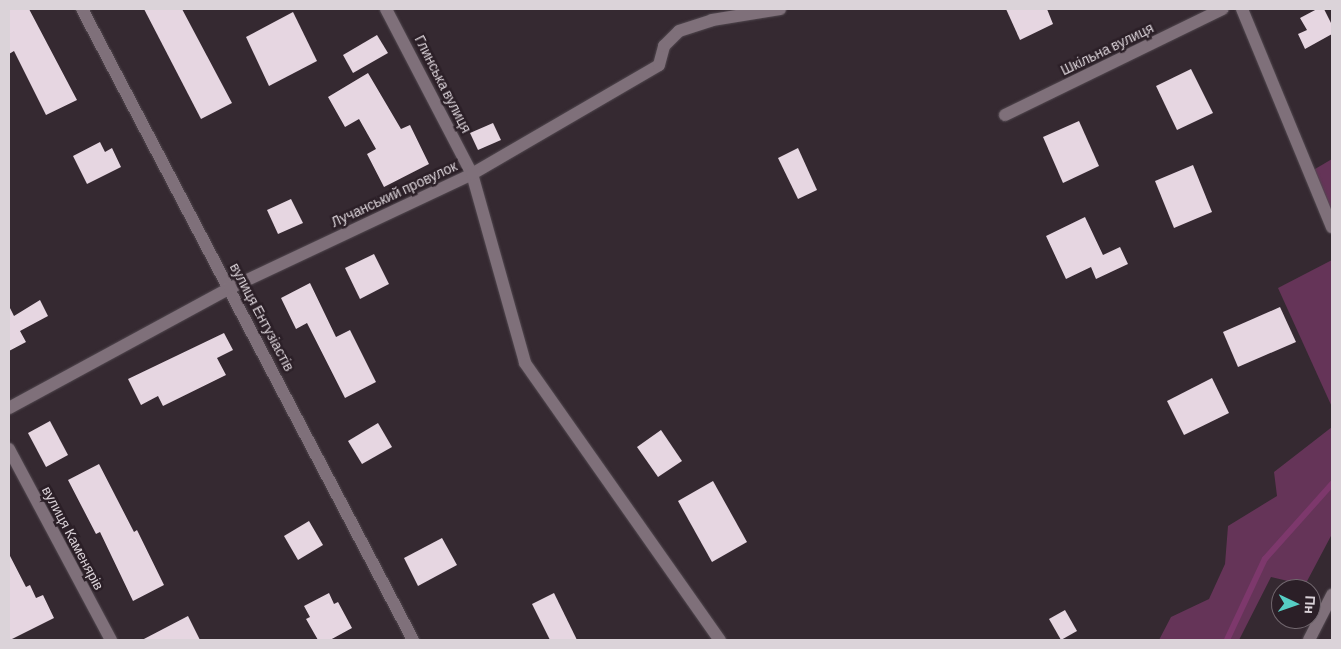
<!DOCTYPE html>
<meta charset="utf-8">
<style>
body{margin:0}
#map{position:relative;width:1341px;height:649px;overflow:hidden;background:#352931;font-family:Barlow,sans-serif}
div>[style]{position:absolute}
.green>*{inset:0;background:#653458}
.stream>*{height:5.5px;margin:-2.75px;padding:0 2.75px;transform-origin:2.75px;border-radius:2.75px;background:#7d386c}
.building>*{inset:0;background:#e6d6e1}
.roads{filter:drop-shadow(0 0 1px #51484f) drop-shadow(0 0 1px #51484f)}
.street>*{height:12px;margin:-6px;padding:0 6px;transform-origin:6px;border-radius:6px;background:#7f707a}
span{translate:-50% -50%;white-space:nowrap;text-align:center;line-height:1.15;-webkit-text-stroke:5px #2b1f27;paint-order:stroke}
.street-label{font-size:14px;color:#dbd3d9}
.frame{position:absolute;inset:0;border:10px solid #dbd3d9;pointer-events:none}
.north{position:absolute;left:1271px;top:579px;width:50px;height:50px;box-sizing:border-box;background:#2b1f27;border:1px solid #71676e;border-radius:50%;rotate:93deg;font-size:14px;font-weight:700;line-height:20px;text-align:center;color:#dbd3d9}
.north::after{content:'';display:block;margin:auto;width:18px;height:22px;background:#56cec4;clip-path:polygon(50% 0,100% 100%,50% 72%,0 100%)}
</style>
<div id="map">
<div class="green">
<div style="clip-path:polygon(1332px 159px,1332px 227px,1310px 172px)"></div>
<div style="clip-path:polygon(1332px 260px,1332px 407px,1278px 288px)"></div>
<div style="clip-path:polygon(1332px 427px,1332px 534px,1305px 585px,1271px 577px,1239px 640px,1159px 640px,1171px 617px,1209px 599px,1225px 564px,1228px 526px,1277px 496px,1274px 472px)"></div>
</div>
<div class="stream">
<div style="left:1227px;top:640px;width:89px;rotate:-64.9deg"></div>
<div style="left:1265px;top:559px;width:101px;rotate:-48.2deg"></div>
</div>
<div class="building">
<div style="clip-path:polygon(9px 9px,29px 9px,77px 100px,46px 115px,14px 51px,9px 54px)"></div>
<div style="clip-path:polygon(144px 9px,182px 9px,232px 103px,201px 119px)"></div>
<div style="clip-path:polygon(1006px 9px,1047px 9px,1053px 24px,1020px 40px)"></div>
<div style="clip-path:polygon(1317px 9px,1324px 9px,1332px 25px,1332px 34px,1305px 49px,1298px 34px,1307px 30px,1300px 18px)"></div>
<div style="clip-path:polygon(293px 12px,317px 61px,269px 86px,246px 37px)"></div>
<div style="clip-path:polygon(377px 35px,388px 53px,353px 73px,343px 55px)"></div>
<div style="clip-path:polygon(1191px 69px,1213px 113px,1177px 130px,1156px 86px)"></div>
<div style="clip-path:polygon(368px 73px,401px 129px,410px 125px,429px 164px,384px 187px,367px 154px,376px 149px,359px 119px,345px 127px,328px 97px)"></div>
<div style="clip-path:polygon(1079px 121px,1099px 166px,1063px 183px,1043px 137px)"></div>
<div style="clip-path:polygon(493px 123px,501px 140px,478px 150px,470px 133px)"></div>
<div style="clip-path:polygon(100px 142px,105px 152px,112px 148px,121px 167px,87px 184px,73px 156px)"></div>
<div style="clip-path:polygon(798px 148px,817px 190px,798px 199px,778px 158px)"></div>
<div style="clip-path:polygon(1193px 165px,1212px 212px,1174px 228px,1155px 181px)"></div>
<div style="clip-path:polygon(291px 199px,303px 223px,278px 234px,267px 210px)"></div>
<div style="clip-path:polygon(1085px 217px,1103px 255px,1120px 247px,1128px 264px,1096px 279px,1091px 267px,1066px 279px,1046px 236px)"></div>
<div style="clip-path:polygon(374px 254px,389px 284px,360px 299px,345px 268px)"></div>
<div style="clip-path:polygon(310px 283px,336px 337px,350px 330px,376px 382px,345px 398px,307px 323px,296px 329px,281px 298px)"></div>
<div style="clip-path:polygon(40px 300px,48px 316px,20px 331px,26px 342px,9px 351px,9px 306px,14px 316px)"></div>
<div style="clip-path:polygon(1280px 307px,1296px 342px,1238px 367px,1223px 332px)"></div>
<div style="clip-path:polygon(224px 333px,233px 350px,217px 358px,226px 375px,163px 406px,158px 396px,141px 405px,128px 379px)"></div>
<div style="clip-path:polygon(1212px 378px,1229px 413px,1184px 435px,1167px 401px)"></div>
<div style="clip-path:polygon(50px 421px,68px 455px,46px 467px,28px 433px)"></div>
<div style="clip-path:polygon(378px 423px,392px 447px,362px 464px,348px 441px)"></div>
<div style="clip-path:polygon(661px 430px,682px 461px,658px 477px,637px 447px)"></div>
<div style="clip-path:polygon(99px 464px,134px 532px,137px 530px,164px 585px,133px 601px,100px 532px,96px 534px,68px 480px)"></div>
<div style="clip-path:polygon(713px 481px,747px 542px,712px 562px,678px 501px)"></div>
<div style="clip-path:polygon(309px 521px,323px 545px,298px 560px,284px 536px)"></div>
<div style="clip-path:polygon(442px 538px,457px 565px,418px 586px,404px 558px)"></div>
<div style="clip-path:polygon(9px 554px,26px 587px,30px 585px,36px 598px,43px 595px,54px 618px,10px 640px)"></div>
<div style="clip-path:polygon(329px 593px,334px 604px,338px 602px,352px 628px,330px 640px,318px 640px,306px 619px,310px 617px,304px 606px)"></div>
<div style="clip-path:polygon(554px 593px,577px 640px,550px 640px,532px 604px)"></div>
<div style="clip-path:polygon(1065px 610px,1077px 631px,1061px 640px,1049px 619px)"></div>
<div style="clip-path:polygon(188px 616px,200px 640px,142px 640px)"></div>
</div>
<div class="roads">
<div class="street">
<div style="left:82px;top:9px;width:713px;rotate:62.32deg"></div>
<div style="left:386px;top:9px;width:186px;rotate:62.5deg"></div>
<div style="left:472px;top:174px;width:196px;rotate:74.3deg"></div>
<div style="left:525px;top:363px;width:339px;rotate:54.9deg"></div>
<div style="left:1242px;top:9px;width:236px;rotate:67.6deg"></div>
<div style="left:1005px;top:115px;width:242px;rotate:-26deg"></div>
<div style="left:9px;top:408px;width:251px;rotate:-28.5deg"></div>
<div style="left:230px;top:288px;width:268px;rotate:-25.2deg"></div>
<div style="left:472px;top:174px;width:216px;rotate:-30.2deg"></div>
<div style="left:659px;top:65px;width:20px;rotate:-75deg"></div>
<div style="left:664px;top:46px;width:21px;rotate:-45deg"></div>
<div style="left:679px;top:31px;width:35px;rotate:-18deg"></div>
<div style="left:712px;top:20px;width:69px;rotate:-9.2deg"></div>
<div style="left:9px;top:449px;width:217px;rotate:61.9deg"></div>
<div style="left:1309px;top:640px;width:51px;rotate:-62.9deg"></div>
</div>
</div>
<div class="street-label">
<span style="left:1107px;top:49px;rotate:-26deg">Шкільна вулиця</span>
<span style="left:443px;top:84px;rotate:63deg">Глинська вулиця</span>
<span style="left:394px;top:194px;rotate:-25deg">Лучанський провулок</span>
<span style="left:262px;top:317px;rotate:62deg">вулиця Ентузіастів</span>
<span style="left:73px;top:538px;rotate:62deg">вулиця Каменярів</span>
</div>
<div class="frame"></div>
<div class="north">Пн</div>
</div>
